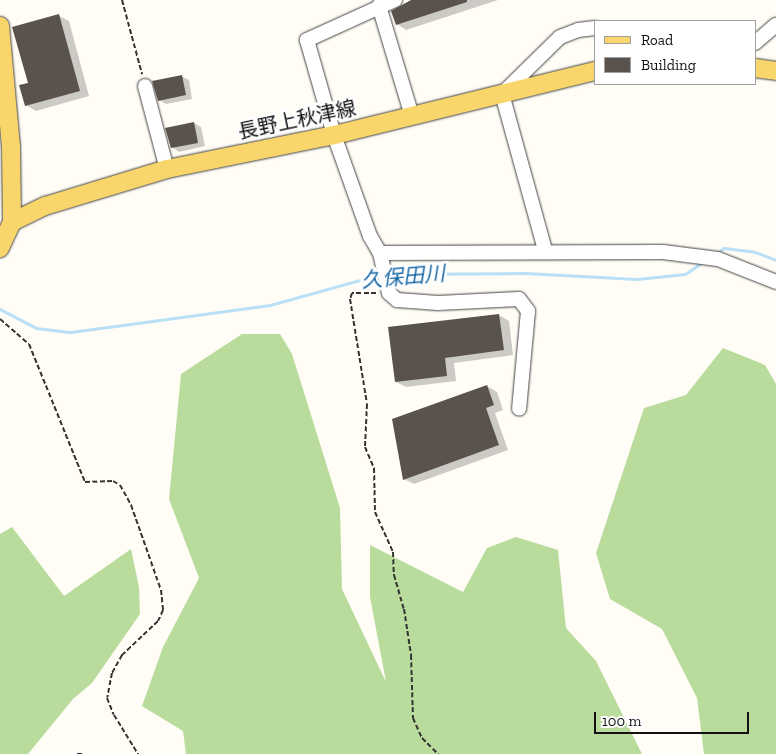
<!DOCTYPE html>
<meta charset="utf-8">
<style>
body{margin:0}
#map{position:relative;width:776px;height:754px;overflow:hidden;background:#fffdf5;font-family:"Zilla Slab","Noto Sans JP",serif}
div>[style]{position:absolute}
.forest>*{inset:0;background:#b9dc9c}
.shadow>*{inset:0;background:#0003}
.stream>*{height:3px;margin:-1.5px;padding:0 1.5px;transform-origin:1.5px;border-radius:1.5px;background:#b9e0f7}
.building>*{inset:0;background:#5a524d}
.path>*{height:2px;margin-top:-1px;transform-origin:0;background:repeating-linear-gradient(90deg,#333 0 5px,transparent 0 7.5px)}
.roads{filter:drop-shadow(0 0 1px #444) drop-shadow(0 0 1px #444)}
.minor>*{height:14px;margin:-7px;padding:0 7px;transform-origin:7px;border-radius:7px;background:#fff}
.major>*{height:18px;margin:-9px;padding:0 9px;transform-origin:9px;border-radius:9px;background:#f9d66b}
span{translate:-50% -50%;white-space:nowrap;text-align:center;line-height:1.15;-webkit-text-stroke:5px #fff;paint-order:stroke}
.street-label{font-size:20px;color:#111}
.water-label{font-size:21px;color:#1768a6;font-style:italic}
.legend{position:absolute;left:594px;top:20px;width:162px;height:65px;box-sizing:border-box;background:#fff;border:1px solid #a0a0a0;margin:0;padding:6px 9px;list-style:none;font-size:15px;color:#111}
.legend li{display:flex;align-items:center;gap:10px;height:25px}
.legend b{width:25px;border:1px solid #a0a0a0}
.scale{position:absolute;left:594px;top:712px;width:155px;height:22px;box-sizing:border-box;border:2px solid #111;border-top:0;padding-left:6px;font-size:15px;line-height:18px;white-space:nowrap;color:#111;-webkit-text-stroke:4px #fff;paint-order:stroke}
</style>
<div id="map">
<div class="forest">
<div style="clip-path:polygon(242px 334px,280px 334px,292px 354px,340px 508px,342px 589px,386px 682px,370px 597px,370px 545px,463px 592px,487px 548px,516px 537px,558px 550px,566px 628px,596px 661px,642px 754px,186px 754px,183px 731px,142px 706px,163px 647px,199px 578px,169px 499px,181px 374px)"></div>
<div style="clip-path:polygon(723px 348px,765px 365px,776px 384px,776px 754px,704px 754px,697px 698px,662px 629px,610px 599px,596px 553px,644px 408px,686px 395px)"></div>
<div style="clip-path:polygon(12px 527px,64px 596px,131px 549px,139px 587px,140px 614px,92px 683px,73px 699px,28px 754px,0 754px,0 534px)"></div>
</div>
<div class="shadow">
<div style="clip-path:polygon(415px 0,498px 0,406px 30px,397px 24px,393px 12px)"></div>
<div style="clip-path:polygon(59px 16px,69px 21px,89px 96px,36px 111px,26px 105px,29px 84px)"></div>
<div style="clip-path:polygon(181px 76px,189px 80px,192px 99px,166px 104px,159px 100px)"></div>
<div style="clip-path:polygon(194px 123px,201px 127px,205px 146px,179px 152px,172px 147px)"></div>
<div style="clip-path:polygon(499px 315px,509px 321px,513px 355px,454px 363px,456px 381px,406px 387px,396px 382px,390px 328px)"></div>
<div style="clip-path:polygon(487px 386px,497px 392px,503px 410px,495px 413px,508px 450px,414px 484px,404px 479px)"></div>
</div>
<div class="stream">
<div style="left:715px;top:254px;width:11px;rotate:-34deg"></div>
<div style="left:724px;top:248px;width:31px;rotate:7deg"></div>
<div style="left:755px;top:252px;width:22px;rotate:21deg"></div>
<div style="left:389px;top:274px;width:136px;rotate:-0.4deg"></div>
<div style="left:525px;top:273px;width:112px;rotate:3.1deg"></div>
<div style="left:637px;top:279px;width:48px;rotate:-5.9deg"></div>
<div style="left:685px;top:274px;width:23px;rotate:-34deg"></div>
<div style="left:0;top:309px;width:41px;rotate:27.8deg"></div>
<div style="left:36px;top:328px;width:35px;rotate:7deg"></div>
<div style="left:71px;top:332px;width:201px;rotate:-7.7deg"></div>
<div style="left:270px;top:305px;width:115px;rotate:-15.6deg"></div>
</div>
<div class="building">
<div style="clip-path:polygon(411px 0,467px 0,467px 2px,396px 25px,391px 11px)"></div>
<div style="clip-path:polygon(59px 14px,80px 91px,25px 106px,19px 85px,28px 83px,12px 27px)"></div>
<div style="clip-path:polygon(182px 75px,186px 95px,158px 101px,152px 81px)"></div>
<div style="clip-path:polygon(194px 122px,198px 143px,171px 148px,165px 128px)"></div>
<div style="clip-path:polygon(499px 314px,504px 350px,445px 358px,447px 376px,395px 382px,388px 327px)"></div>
<div style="clip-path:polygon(487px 385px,494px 405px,486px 408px,499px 445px,403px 480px,392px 419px)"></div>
</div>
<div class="path">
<div style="left:122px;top:0;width:77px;rotate:74.9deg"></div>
<div style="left:376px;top:293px;width:24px;rotate:180deg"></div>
<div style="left:352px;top:293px;width:6px;rotate:108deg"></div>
<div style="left:350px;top:299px;width:106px;rotate:80.8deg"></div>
<div style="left:367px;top:404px;width:43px;rotate:92.7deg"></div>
<div style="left:365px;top:447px;width:23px;rotate:67deg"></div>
<div style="left:374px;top:468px;width:44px;rotate:88.7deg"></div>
<div style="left:375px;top:512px;width:44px;rotate:65.8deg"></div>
<div style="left:393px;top:552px;width:23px;rotate:88deg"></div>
<div style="left:394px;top:575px;width:35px;rotate:74deg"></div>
<div style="left:404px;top:609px;width:47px;rotate:81.3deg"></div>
<div style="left:411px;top:655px;width:63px;rotate:88.2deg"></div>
<div style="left:413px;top:718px;width:22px;rotate:66deg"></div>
<div style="left:422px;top:738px;width:23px;rotate:45deg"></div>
<div style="left:0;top:319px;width:38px;rotate:41deg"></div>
<div style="left:29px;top:344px;width:149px;rotate:67.9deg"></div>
<div style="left:85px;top:482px;width:28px;rotate:-2deg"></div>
<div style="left:113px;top:481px;width:8px;rotate:30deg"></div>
<div style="left:120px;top:485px;width:23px;rotate:61deg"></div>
<div style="left:131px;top:505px;width:90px;rotate:70.6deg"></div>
<div style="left:161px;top:590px;width:20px;rotate:84deg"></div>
<div style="left:163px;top:610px;width:12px;rotate:114deg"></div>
<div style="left:158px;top:621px;width:50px;rotate:136.6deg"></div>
<div style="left:122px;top:655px;width:21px;rotate:119deg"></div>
<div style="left:112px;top:673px;width:25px;rotate:101deg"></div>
<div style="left:107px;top:698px;width:18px;rotate:68deg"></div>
<div style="left:114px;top:715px;width:46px;rotate:58.4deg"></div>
<div style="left:77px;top:754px;width:5px"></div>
</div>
<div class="roads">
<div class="minor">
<div style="left:383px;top:0;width:7px;rotate:124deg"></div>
<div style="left:379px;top:6px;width:115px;rotate:73.3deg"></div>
<div style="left:395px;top:0;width:97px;rotate:155.6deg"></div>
<div style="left:307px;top:40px;width:99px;rotate:74.1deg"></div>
<div style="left:334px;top:135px;width:107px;rotate:70.4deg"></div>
<div style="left:370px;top:236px;width:20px;rotate:60deg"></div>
<div style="left:380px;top:253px;width:41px;rotate:77.3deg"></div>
<div style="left:389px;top:293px;width:11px;rotate:41deg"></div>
<div style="left:397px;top:300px;width:41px;rotate:4.2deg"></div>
<div style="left:438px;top:303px;width:81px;rotate:-2.8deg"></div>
<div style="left:519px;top:299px;width:15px;rotate:53deg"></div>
<div style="left:528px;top:311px;width:98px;rotate:95.2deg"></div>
<div style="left:755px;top:43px;width:28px;rotate:-41deg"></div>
<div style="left:145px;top:86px;width:86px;rotate:75.2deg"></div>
<div style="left:545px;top:250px;width:162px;rotate:-105.4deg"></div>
<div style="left:502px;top:94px;width:81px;rotate:-44.5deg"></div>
<div style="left:560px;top:37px;width:19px;rotate:-21deg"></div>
<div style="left:578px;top:30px;width:17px;rotate:-7deg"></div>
<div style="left:380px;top:253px;width:283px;rotate:-0.2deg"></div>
<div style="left:663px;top:252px;width:55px;rotate:7.3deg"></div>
<div style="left:718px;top:259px;width:62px;rotate:21.6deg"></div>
</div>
<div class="major">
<div style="left:0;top:26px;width:121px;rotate:84.8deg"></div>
<div style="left:11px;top:147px;width:75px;rotate:89.2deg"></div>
<div style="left:12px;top:222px;width:29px;rotate:115deg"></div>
<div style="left:755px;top:68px;width:21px;rotate:8deg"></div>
<div style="left:12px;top:222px;width:37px;rotate:-26deg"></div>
<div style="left:45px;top:206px;width:127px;rotate:-16.9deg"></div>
<div style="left:167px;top:169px;width:170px;rotate:-11.5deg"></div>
<div style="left:334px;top:135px;width:269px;rotate:-13.8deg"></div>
</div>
</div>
<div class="street-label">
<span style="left:297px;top:120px;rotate:-12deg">長野上秋津線</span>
</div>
<div class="water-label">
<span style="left:403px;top:277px;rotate:-5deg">久保田川</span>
</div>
<ul class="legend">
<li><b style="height:6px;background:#f9d66b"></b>Road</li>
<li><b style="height:14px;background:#5a524d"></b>Building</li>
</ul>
<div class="scale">100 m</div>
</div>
